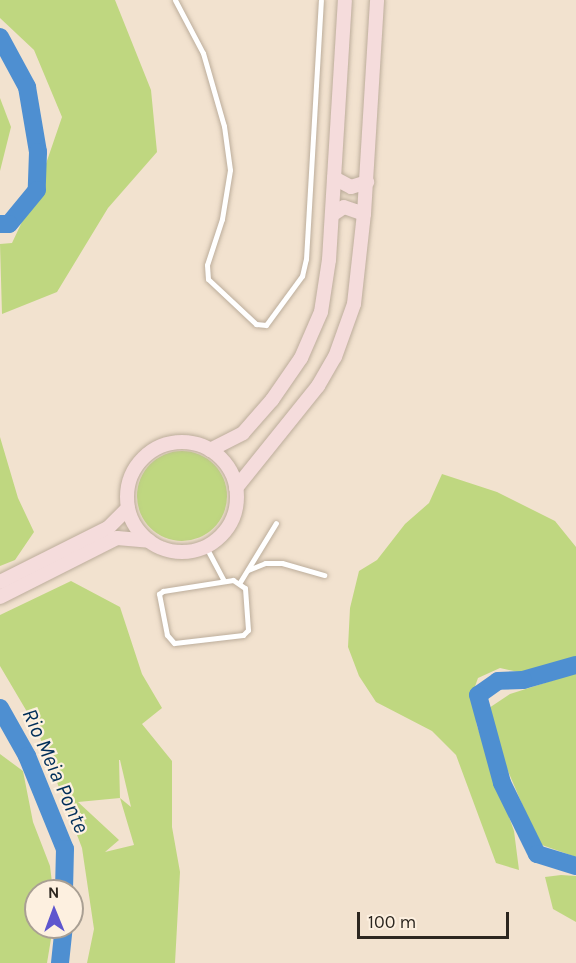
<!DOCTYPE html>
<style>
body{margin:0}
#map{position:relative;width:576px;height:963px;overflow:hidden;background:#f2e2cf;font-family:Karla,sans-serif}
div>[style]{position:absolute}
.green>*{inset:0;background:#bfd780}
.round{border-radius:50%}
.river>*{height:18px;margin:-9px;padding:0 9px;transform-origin:9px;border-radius:9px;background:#4e8fd1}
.roads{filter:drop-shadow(0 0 2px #bcad9b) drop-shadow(0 0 2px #bcad9b)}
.lane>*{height:5px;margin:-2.5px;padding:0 2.5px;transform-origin:2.5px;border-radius:2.5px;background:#fff}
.secondary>*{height:14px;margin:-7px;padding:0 7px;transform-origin:7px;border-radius:7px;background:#f5dcdc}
.secondary>.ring{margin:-7px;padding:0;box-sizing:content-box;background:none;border:14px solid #f5dcdc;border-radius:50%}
span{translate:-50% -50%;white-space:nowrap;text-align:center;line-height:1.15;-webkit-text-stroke:4.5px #fdf0e0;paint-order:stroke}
.water-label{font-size:22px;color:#002e59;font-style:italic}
.north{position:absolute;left:24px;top:879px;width:60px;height:60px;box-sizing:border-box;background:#fdf0e0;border:2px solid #a99f93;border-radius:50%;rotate:359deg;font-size:16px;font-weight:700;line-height:24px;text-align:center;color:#2c261f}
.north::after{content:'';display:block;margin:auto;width:21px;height:27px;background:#5e56ce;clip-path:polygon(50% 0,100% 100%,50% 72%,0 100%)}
.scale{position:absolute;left:357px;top:912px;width:152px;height:27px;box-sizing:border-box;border:3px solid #2c261f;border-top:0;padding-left:8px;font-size:18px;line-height:21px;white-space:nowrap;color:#2c261f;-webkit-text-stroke:4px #fdf0e0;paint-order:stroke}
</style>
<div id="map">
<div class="green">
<div style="clip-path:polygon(0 0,115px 0,151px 90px,157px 152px,108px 208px,57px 292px,2px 314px,0 244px,12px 243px,37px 190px,62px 117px,34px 50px,0 18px)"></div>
<div style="clip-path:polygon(0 98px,11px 127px,0 171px)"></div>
<div style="clip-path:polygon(0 437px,18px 498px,34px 532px,15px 560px,0 566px)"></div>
<div class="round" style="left:137px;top:451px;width:90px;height:90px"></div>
<div style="clip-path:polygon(442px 474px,497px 492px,555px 521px,576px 547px,576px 658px,523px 673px,500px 668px,478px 678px,472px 695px,477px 726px,514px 831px,519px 870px,496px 863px,456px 755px,432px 731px,376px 702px,359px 676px,348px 647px,350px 608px,359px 571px,377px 560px,405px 524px,429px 503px)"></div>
<div style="clip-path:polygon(evenodd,71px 581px,120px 607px,142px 674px,162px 708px,142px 724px,172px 761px,172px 827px,180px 872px,175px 963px,87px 963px,94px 929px,82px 848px,36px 727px,0 666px,0 615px,71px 581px,119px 760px,120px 760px,131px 807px,120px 798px,119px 760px,71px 581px,120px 798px,134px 845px,105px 852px,119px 840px,78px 802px,120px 798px)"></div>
<div style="clip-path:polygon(576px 673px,576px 857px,539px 844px,483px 712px,510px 694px)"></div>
<div style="clip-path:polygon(0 754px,23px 771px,33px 822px,50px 866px,53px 891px,36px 891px,36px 927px,53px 927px,47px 963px,0 963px)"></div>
<div style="clip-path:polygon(561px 875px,576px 876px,576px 922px,553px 909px,545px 877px)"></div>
</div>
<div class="river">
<div style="left:0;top:37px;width:57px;rotate:61.6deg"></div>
<div style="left:27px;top:87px;width:66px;rotate:80.4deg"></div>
<div style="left:38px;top:152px;width:38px;rotate:92deg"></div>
<div style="left:37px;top:190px;width:44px;rotate:129.5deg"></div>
<div style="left:9px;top:224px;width:9px;rotate:180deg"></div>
<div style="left:576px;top:665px;width:55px;rotate:164.2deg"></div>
<div style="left:523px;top:680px;width:25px;rotate:178deg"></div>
<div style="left:498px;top:681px;width:24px;rotate:145deg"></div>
<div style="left:478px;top:695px;width:91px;rotate:74.7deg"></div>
<div style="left:502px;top:783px;width:79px;rotate:63.8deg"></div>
<div style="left:537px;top:854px;width:41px;rotate:17.1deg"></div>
<div style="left:0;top:708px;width:55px;rotate:60.6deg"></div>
<div style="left:27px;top:756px;width:100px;rotate:67.8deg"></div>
<div style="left:65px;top:849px;width:42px;rotate:91.4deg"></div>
<div style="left:60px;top:963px;width:36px;rotate:-84deg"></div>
</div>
<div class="roads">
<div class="lane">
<div style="left:175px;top:0;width:60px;rotate:62.2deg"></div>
<div style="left:203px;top:53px;width:76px;rotate:74deg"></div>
<div style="left:224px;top:126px;width:44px;rotate:82.2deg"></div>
<div style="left:230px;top:170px;width:50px;rotate:99.3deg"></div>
<div style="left:222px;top:219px;width:48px;rotate:108.1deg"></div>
<div style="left:207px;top:265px;width:14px;rotate:86deg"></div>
<div style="left:208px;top:279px;width:66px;rotate:43.2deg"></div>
<div style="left:256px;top:324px;width:10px;rotate:6deg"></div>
<div style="left:266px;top:325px;width:61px;rotate:-53.7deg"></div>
<div style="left:302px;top:276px;width:17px;rotate:-77deg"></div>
<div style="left:306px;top:259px;width:259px;rotate:-86.7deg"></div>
<div style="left:206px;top:547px;width:38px;rotate:62deg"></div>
<div style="left:248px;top:570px;width:18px;rotate:-22deg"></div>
<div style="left:265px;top:563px;width:17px"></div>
<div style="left:282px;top:563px;width:44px;rotate:15.9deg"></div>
<div style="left:233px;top:580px;width:14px;rotate:34deg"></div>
<div style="left:245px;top:588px;width:42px;rotate:85.9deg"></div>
<div style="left:248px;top:630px;width:7px;rotate:135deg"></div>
<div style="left:243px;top:635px;width:69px;rotate:173.4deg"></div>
<div style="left:174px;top:643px;width:11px;rotate:-131deg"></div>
<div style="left:167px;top:635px;width:42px;rotate:-101deg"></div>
<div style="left:159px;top:594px;width:5px;rotate:-37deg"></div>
<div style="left:163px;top:591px;width:71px;rotate:-8.9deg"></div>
<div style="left:240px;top:582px;width:69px;rotate:-58.6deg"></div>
</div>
<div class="secondary">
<div style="left:334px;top:178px;width:19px;rotate:28deg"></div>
<div style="left:351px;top:187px;width:17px;rotate:-17deg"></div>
<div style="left:332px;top:215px;width:14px;rotate:-34deg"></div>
<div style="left:344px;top:207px;width:21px;rotate:19deg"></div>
<div class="ring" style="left:127px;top:442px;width:96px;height:96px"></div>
<div style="left:210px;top:450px;width:37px;rotate:-27deg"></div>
<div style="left:243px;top:433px;width:44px;rotate:-48.7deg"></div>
<div style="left:272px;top:400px;width:51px;rotate:-55.4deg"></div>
<div style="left:301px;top:358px;width:50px;rotate:-66.5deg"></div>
<div style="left:321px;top:312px;width:53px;rotate:-81.3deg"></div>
<div style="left:329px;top:260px;width:260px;rotate:-86.5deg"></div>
<div style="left:236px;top:488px;width:131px;rotate:-51.2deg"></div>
<div style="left:318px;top:386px;width:34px;rotate:-60deg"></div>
<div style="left:335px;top:357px;width:56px;rotate:-70.3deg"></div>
<div style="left:354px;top:304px;width:91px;rotate:-83.7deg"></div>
<div style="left:364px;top:214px;width:214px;rotate:-86.5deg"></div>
<div style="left:0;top:582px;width:121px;rotate:-26.6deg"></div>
<div style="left:108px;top:528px;width:28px;rotate:-45deg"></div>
<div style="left:0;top:597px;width:131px;rotate:-26.8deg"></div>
<div style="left:117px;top:538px;width:32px;rotate:5deg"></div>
</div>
</div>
<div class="water-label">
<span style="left:55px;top:771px;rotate:66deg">Rio Meia Ponte</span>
</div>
<div class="north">N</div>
<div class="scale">100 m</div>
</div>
